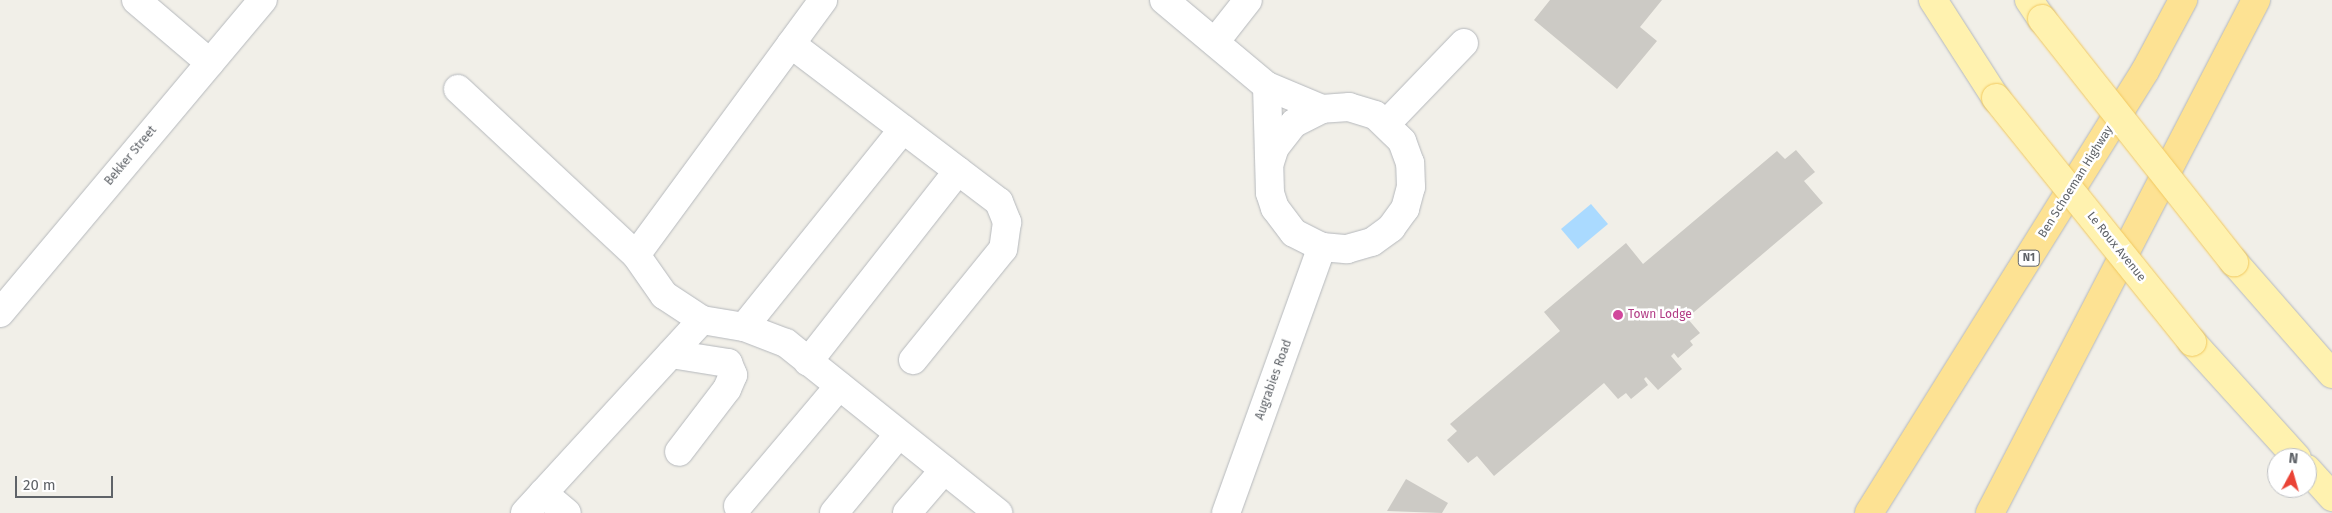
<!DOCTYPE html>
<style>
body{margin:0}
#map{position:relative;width:2332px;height:513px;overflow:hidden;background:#f1efe8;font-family:"Fira Sans",sans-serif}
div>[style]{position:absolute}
.water>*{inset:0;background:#aadaff}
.building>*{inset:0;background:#cccac5}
.roads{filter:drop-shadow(0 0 1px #b5b8bc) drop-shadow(0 0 1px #b5b8bc)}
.minor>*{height:28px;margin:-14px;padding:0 14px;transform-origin:14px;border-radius:14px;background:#fff}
.major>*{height:28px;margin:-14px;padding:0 14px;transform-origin:14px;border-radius:14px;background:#fff2af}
.highway>*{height:28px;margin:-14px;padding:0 14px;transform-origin:14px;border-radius:14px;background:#fde293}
.bridges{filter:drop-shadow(0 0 1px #f2c960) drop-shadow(0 0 1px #f2c960)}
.major-bridge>*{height:28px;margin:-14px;padding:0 14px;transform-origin:14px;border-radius:14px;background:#fff2af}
.dots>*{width:14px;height:14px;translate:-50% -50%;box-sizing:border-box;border:2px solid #fff;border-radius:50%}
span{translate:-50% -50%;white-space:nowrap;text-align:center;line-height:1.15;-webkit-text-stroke:5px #fff;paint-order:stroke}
.shield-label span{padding:1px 4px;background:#fff;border:1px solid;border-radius:4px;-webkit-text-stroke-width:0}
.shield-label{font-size:11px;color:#5f6368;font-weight:700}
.street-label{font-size:12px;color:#5f6368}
.hotel-label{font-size:12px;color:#b23c85}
.left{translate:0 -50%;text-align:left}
.north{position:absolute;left:2267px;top:448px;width:50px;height:50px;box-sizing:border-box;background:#fff;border:1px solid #bfc1c3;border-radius:50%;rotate:6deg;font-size:14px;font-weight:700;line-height:20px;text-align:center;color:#5f6368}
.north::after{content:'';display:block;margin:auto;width:18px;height:22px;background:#ea4335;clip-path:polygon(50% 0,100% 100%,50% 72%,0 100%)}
.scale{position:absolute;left:15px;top:476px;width:98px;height:22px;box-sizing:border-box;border:2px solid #5f6368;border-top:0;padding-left:6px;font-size:15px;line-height:18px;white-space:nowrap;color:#5f6368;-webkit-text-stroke:4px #fff;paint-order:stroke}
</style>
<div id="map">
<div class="water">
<div style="clip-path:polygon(1591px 204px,1608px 224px,1578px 249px,1561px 229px)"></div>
</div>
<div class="building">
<div style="clip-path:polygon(1550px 0,1662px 0,1640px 27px,1657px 41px,1617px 89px,1534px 20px)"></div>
<div style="clip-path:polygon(1796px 150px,1815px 172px,1804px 181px,1823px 203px,1687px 318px,1700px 333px,1690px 341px,1693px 345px,1678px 358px,1674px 353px,1671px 356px,1682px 369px,1658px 390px,1646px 377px,1644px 379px,1648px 385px,1631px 399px,1626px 393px,1618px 399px,1604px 383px,1494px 476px,1477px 456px,1468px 463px,1447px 440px,1457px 431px,1450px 424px,1560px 331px,1544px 312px,1626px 243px,1643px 264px,1777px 151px,1785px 159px)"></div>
<div style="clip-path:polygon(1406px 479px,1448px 503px,1442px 513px,1387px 511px)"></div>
</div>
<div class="roads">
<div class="minor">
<div style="left:136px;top:0;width:97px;rotate:40.4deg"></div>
<div style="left:1164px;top:0;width:134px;rotate:39.9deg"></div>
<div style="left:1267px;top:86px;width:60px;rotate:22.7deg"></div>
<div style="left:1215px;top:42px;width:53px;rotate:-51.8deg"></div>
<div style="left:791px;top:44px;width:261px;rotate:37.2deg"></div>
<div style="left:999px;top:202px;width:22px;rotate:68deg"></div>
<div style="left:1007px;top:222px;width:27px;rotate:98deg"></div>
<div style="left:1003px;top:249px;width:143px;rotate:129deg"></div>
<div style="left:1267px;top:86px;width:107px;rotate:88.4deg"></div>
<div style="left:1270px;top:193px;width:16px;rotate:72deg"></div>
<div style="left:1275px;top:208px;width:31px;rotate:53deg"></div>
<div style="left:1294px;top:233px;width:31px;rotate:27deg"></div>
<div style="left:1322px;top:247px;width:25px;rotate:5deg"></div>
<div style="left:1347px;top:249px;width:26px;rotate:-16deg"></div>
<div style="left:1372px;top:242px;width:24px;rotate:-36deg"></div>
<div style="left:1391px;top:228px;width:24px;rotate:-54deg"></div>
<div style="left:1405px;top:209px;width:23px;rotate:-75deg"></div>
<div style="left:1411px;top:187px;width:24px;rotate:-92deg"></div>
<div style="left:1410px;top:163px;width:23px;rotate:-110deg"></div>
<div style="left:1402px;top:141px;width:37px;rotate:-136deg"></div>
<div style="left:1375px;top:115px;width:27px;rotate:-163deg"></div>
<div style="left:1349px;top:107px;width:27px;rotate:176deg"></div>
<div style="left:1322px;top:109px;width:31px;rotate:153deg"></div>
<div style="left:1294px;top:123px;width:31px;rotate:128deg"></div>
<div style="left:1275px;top:147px;width:16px;rotate:108deg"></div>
<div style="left:458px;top:89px;width:243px;rotate:43deg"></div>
<div style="left:636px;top:255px;width:49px;rotate:55deg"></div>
<div style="left:664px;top:295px;width:45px;rotate:33.3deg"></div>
<div style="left:702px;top:320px;width:43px;rotate:9.5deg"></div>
<div style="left:744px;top:327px;width:45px;rotate:20.9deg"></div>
<div style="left:786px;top:343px;width:272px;rotate:38.7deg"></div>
<div style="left:1387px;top:123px;width:111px;rotate:-46.1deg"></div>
<div style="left:636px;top:255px;width:316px;rotate:-53.7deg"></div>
<div style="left:0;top:313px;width:409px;rotate:-50deg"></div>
<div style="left:744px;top:327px;width:254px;rotate:-51.2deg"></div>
<div style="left:671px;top:354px;width:58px;rotate:9deg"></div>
<div style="left:728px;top:363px;width:13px;rotate:67deg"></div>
<div style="left:733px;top:375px;width:15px;rotate:113deg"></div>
<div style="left:727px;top:389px;width:79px;rotate:127.3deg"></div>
<div style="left:808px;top:362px;width:243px;rotate:-51.9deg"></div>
<div style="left:543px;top:493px;width:31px;rotate:40deg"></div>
<div style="left:738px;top:506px;width:157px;rotate:-49.9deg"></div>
<div style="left:525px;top:513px;width:262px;rotate:-47.5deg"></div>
<div style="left:834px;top:513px;width:102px;rotate:-50.6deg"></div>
<div style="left:907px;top:513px;width:57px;rotate:-49.3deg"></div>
<div style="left:1226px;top:513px;width:283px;rotate:-70.2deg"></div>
</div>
<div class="major">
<div style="left:1933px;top:0;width:117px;rotate:57.3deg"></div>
<div style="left:2029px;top:0;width:23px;rotate:56deg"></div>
<div style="left:2234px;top:262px;width:149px;rotate:48.8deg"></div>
<div style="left:2192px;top:342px;width:156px;rotate:47.8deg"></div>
<div style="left:2307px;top:469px;width:38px;rotate:48deg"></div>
</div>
<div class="highway">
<div style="left:1869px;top:513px;width:521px;rotate:-58.02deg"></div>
<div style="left:2145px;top:71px;width:81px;rotate:-61.8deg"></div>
<div style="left:1990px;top:513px;width:578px;rotate:-62.59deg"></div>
</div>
</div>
<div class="bridges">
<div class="major-bridge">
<div style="left:2042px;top:19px;width:310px;rotate:51.7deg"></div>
<div style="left:1996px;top:98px;width:313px;rotate:51.2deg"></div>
</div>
</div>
<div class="dots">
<div style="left:1618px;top:315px;background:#d1479c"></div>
</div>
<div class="shield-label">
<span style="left:2029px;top:258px">N1</span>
</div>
<div class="street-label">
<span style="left:131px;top:156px;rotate:-50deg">Bekker Street</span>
<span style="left:2076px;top:182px;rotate:-58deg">Ben Schoeman Highway</span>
<span style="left:2116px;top:247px;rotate:51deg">Le Roux Avenue</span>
<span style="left:1274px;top:380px;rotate:-70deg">Augrabies Road</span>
</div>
<div class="hotel-label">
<span class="left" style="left:1628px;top:315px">Town Lodge</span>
</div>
<div class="north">N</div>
<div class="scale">20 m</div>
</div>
